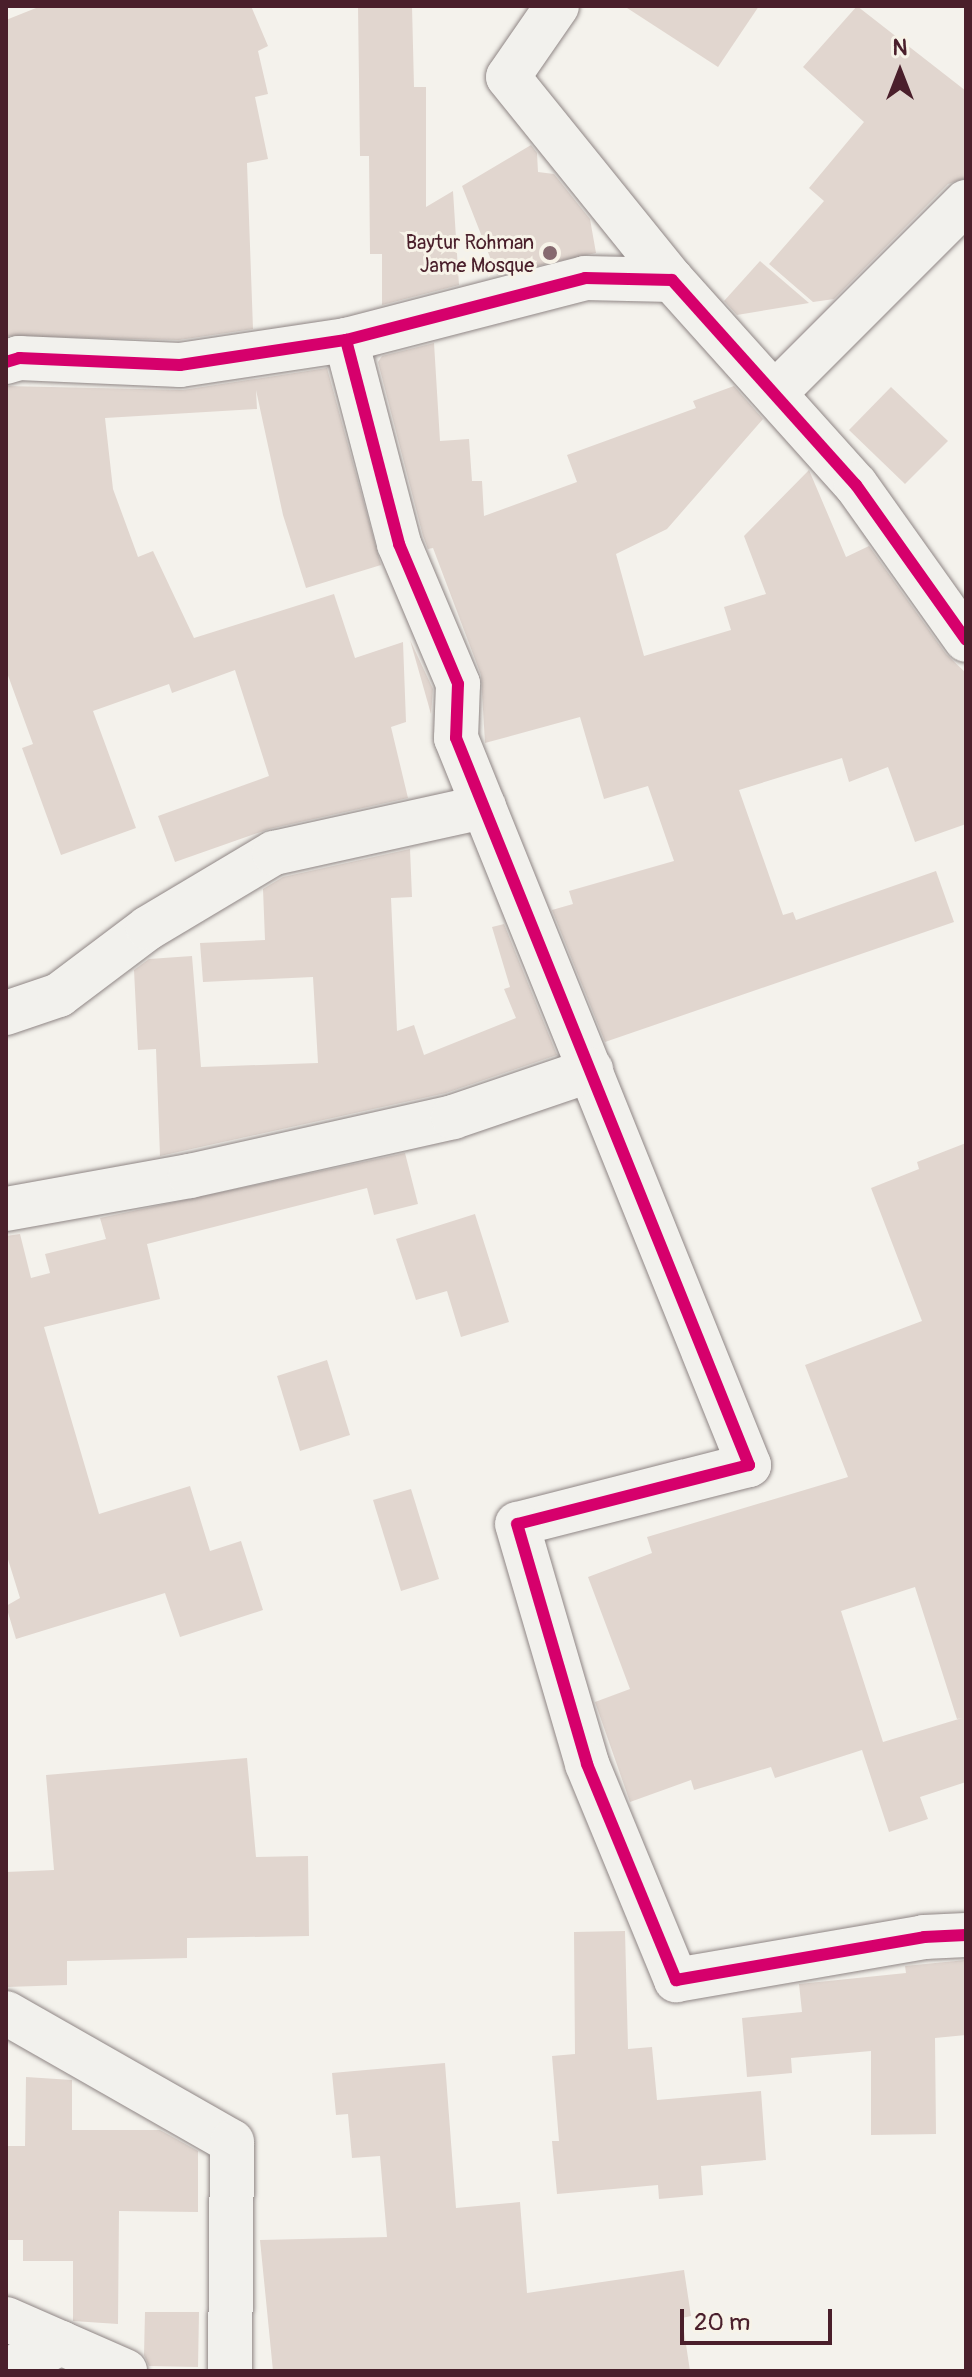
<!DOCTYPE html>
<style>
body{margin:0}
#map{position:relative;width:972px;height:2377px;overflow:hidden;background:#f4f2ec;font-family:Pangolin,sans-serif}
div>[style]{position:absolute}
.building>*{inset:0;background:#e1d6cf}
.roads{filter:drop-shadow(0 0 2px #8f8685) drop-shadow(0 0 2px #8f8685)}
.minor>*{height:44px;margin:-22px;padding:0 22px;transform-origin:22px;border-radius:22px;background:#f2f1ed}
.cycleway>*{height:12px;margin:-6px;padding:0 6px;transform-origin:6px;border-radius:6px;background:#d6006c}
.dots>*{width:22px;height:22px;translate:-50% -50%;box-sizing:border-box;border:4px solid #f7f3e8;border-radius:50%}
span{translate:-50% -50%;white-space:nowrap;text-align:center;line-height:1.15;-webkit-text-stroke:6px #f7f3e8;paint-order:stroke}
.poi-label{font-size:20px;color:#4a1f2b}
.right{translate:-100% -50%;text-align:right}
.frame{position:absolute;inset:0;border:8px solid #4a1f2b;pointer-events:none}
.north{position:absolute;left:860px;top:32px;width:80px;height:80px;-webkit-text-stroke:6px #f7f3e8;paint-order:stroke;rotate:0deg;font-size:22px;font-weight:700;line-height:32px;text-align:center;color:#4a1f2b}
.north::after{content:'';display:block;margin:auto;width:28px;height:36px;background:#4a1f2b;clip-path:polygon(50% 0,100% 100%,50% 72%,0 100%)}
.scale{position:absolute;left:680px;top:2309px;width:152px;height:36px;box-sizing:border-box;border:4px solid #4a1f2b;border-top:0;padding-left:10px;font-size:24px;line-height:28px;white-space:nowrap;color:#4a1f2b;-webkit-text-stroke:6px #f7f3e8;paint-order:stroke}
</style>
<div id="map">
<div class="building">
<div style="clip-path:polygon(41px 6px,251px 6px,268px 46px,258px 51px,268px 94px,255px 97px,268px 159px,247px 163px,253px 329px,179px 340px,6px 336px,6px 20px)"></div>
<div style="clip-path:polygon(358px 6px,412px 6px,414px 87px,426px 87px,426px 207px,453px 191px,459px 285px,382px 305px,382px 254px,370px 254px,369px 156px,360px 156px)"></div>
<div style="clip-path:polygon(624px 6px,759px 6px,718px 67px)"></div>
<div style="clip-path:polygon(857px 6px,966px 91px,966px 178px,948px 184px,834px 299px,813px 302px,769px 264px,824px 201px,809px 188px,864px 122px,803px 67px)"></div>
<div style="clip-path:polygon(531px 145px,537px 153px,538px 172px,554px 174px,590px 219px,596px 253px,497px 275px,462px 186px)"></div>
<div style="clip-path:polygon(760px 261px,809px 303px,737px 315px,724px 301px)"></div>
<div style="clip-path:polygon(434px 343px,440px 441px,469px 439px,472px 481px,482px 481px,484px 516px,577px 482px,567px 455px,696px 408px,693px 401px,734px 386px,763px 419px,667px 529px,616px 554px,644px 656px,731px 630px,724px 607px,766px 594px,744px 536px,809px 470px,846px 557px,869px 546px,946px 654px,966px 673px,966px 824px,915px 842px,888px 767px,849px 782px,842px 758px,739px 790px,783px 915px,793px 912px,796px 920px,936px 871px,954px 922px,605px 1042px,552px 910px,573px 904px,569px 891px,674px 861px,648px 786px,604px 799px,580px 717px,485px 743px,481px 675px,433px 548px,428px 549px,423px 536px,378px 362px,382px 356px)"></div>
<div style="clip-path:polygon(327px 368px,381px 565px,306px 588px,283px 515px,256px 390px,257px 409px,105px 418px,113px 489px,138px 557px,153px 551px,194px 638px,334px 594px,355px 658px,403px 642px,406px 722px,391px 727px,408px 798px,269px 829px,175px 862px,158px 816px,269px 776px,235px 670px,172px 693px,169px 684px,93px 711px,136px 828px,61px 855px,22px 748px,33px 744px,6px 670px,6px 386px,183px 390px)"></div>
<div style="clip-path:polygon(891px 387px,948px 441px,905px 484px,849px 430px)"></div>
<div style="clip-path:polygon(410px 640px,433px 689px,431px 714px)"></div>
<div style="clip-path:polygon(410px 849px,412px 897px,391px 898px,397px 1031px,414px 1025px,424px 1055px,516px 1018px,504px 989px,510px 987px,492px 927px,504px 924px,557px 1055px,446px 1093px,160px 1156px,156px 1049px,138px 1050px,134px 970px,149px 959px,192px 956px,201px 1067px,318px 1063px,313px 977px,203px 982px,200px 943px,265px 940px,263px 889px,283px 877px)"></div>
<div style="clip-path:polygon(evenodd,966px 1143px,966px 1782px,920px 1797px,928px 1819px,889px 1832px,862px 1750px,775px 1778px,771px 1767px,694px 1790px,691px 1780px,630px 1802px,595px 1702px,630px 1689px,588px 1577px,652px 1553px,647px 1537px,848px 1477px,805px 1365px,922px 1321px,871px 1188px,919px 1169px,917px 1162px,966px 1143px,915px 1587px,957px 1719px,962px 1718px,883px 1742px,841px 1611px,915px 1587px)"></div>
<div style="clip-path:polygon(405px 1153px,418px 1204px,374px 1215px,367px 1188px,147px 1244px,160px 1299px,44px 1327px,99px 1514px,190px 1486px,210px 1551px,241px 1541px,263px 1610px,180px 1637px,165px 1593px,16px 1639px,6px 1606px,20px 1598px,6px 1553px,6px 1236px,20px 1234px,31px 1278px,50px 1273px,45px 1254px,106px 1239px,100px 1218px)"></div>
<div style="clip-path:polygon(475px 1214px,509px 1322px,461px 1337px,447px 1291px,416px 1300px,396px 1239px)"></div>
<div style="clip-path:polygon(327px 1360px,350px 1435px,300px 1451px,277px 1376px)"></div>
<div style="clip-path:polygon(411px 1489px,439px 1579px,401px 1591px,373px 1500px)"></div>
<div style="clip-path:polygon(247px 1758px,256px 1857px,308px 1856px,309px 1936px,187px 1938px,187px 1958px,67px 1961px,67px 1985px,6px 1987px,6px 1872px,54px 1870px,46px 1775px)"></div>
<div style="clip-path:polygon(625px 1931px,628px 2049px,652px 2047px,657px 2100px,761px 2091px,766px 2160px,701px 2166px,703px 2195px,659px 2199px,658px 2185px,557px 2194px,552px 2141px,559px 2141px,552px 2056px,575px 2054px,574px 1932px)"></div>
<div style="clip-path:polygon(966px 1960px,966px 2035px,935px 2038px,936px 2134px,871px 2135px,871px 2051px,791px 2058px,792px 2073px,747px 2077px,742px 2018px,802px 2012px,799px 1984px,906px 1973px,905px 1966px)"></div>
<div style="clip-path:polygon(445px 2063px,456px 2208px,520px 2202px,527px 2293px,684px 2270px,691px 2316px,682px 2318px,690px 2371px,273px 2371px,260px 2240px,387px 2237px,380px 2156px,352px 2158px,348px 2114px,336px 2115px,332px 2073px)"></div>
<div style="clip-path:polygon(26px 2077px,72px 2080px,72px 2130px,160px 2130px,198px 2151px,198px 2212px,119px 2211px,118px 2324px,73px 2321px,73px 2261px,23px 2261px,23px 2240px,6px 2240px,6px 2146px,25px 2146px)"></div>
<div style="clip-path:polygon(145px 2312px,199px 2312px,198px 2367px,149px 2366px,144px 2355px)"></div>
</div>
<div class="roads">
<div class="minor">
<div style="left:557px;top:6px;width:86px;rotate:124.6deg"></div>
<div style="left:508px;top:77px;width:261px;rotate:51.1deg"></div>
<div style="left:346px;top:340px;width:211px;rotate:75.4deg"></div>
<div style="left:399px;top:544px;width:152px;rotate:67.1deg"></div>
<div style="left:458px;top:684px;width:54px;rotate:92.1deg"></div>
<div style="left:456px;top:738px;width:784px;rotate:68.05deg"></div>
<div style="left:749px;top:1465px;width:239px;rotate:165.7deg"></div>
<div style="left:517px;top:1524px;width:250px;rotate:73.7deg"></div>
<div style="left:587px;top:1764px;width:234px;rotate:67.6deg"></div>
<div style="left:676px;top:1980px;width:252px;rotate:-9.8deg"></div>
<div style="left:924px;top:1937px;width:42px;rotate:-2.7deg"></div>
<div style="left:6px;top:362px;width:14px;rotate:-17deg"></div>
<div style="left:19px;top:358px;width:161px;rotate:2.5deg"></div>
<div style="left:180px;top:365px;width:168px;rotate:-8.6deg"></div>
<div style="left:346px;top:340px;width:247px;rotate:-14.5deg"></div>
<div style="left:585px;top:278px;width:87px;rotate:1.3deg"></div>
<div style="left:672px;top:280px;width:275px;rotate:48.1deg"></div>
<div style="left:856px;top:485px;width:190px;rotate:54.6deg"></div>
<div style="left:776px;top:392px;width:269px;rotate:-45deg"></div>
<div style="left:6px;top:1013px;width:56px;rotate:-18.8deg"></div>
<div style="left:59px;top:995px;width:111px;rotate:-37deg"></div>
<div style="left:148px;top:928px;width:147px;rotate:-30.8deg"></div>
<div style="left:274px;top:853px;width:215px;rotate:-12.4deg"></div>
<div style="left:6px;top:1209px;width:187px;rotate:-10.2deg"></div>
<div style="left:190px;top:1176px;width:270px;rotate:-12.6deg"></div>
<div style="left:453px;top:1117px;width:146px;rotate:-18.8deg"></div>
<div style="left:6px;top:2013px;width:260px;rotate:29.7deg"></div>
<div style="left:232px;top:2142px;width:229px;rotate:90.5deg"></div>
<div style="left:6px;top:2319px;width:130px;rotate:23.6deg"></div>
<div style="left:6px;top:2371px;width:62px;rotate:-27deg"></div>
</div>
</div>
<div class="cycleway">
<div style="left:346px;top:340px;width:211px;rotate:75.4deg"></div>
<div style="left:399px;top:544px;width:152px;rotate:67.1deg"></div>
<div style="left:458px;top:684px;width:54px;rotate:92.1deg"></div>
<div style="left:456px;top:738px;width:784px;rotate:68.05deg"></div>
<div style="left:749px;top:1465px;width:239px;rotate:165.7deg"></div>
<div style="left:517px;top:1524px;width:250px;rotate:73.7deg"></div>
<div style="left:587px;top:1764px;width:234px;rotate:67.6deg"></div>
<div style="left:676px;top:1980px;width:252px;rotate:-9.8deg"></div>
<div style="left:924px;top:1937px;width:42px;rotate:-2.7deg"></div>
<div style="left:6px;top:362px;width:14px;rotate:-17deg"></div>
<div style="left:19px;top:358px;width:161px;rotate:2.5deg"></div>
<div style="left:180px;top:365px;width:168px;rotate:-8.6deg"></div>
<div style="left:346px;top:340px;width:247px;rotate:-14.5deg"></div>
<div style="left:585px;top:278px;width:87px;rotate:1.3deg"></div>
<div style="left:672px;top:280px;width:275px;rotate:48.1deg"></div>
<div style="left:856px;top:485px;width:190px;rotate:54.6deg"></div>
</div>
<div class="dots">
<div style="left:550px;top:253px;background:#86696f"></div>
</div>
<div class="poi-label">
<span class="right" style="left:534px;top:254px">Baytur Rohman<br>Jame Mosque</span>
</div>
<div class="frame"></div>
<div class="north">N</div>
<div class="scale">20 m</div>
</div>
